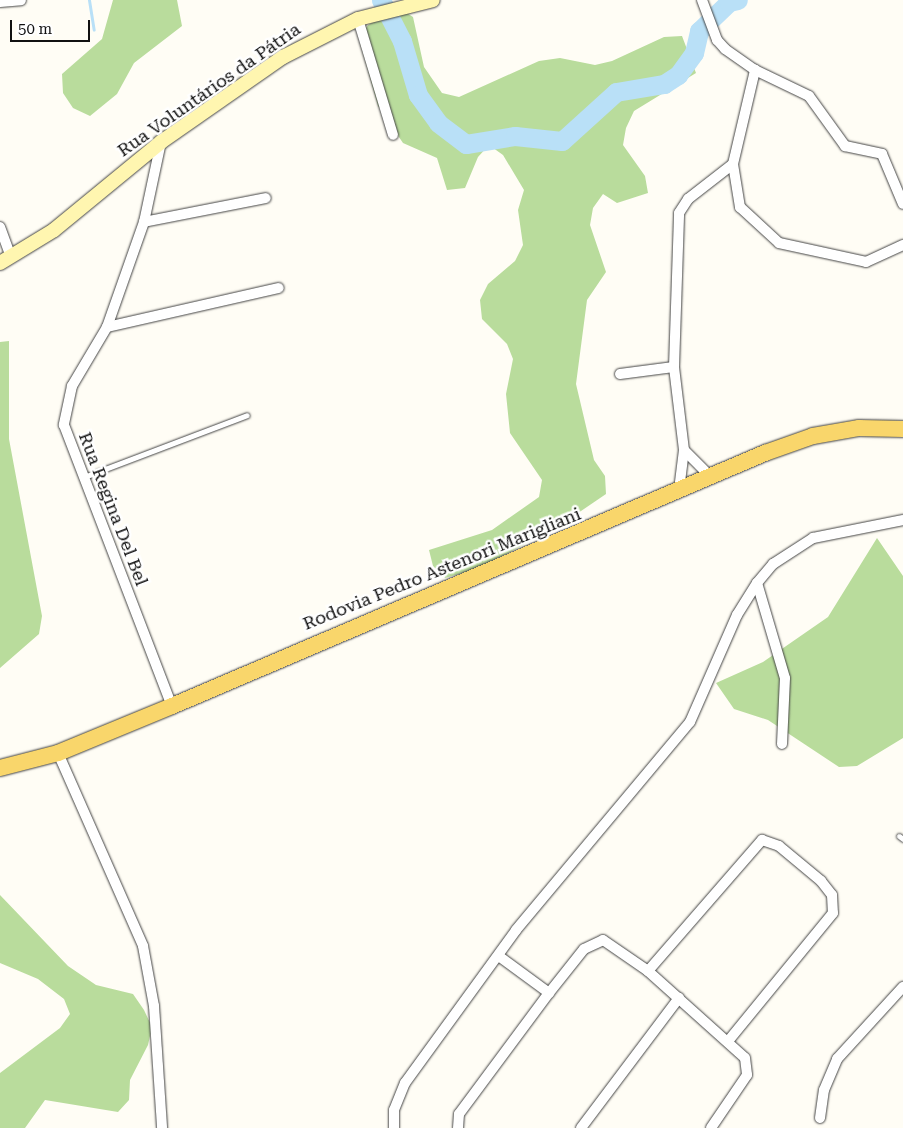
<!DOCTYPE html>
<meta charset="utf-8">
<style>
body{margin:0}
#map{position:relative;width:903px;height:1128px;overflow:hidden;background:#fffdf5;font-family:"Roboto Serif",serif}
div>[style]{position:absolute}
.forest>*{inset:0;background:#b9dc9c}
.stream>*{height:3px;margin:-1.5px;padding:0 1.5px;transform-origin:1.5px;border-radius:1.5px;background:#b9e0f7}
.river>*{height:19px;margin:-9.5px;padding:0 9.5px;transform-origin:9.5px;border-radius:9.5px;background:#b9e0f7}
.roads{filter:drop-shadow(0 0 1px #444) drop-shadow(0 0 1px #444)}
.lane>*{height:5px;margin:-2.5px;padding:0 2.5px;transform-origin:2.5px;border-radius:2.5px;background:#fff}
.street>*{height:10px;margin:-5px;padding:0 5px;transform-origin:5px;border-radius:5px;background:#fff}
.secondary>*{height:14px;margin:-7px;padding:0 7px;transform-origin:7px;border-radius:7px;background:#fff6b0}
.primary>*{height:16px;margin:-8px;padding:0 8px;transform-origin:8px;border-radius:8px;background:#f9d66b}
span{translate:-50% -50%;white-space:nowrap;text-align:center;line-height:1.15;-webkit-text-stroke:5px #fff;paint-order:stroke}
.street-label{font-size:18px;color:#111}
.scale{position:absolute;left:10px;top:20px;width:80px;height:22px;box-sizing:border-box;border:2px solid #111;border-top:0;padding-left:6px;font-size:15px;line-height:18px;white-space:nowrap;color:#111;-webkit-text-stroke:4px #fff;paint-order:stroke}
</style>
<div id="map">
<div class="forest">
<div style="clip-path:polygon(113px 0,177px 0,182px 26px,134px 63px,117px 94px,90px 116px,73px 108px,63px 93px,62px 74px,102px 39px)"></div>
<div style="clip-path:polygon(399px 8px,413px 17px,424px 67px,442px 93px,459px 97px,539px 61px,560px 58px,595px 65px,612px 61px,664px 37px,682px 36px,696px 73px,634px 111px,626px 128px,623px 145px,645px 176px,648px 193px,617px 203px,603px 194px,593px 208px,590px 225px,606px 272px,587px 300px,576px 384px,594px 460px,605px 476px,606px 494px,559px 526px,480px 568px,445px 578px,433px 566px,429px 550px,492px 530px,539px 497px,542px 480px,510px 433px,506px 394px,513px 359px,507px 344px,482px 319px,480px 300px,488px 284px,515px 261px,523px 245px,518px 210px,524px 190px,503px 155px,489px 145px,478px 157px,465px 188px,447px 190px,437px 158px,403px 143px,378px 106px,359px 39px,368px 25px)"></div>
<div style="clip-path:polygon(9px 341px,9px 439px,42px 616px,39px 634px,0 668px,0 342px)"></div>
<div style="clip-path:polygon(877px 538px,903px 576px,903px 738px,857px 766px,839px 767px,768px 720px,734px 709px,716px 683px,763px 662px,828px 617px)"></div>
<div style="clip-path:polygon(0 895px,68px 966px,96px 985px,133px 994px,144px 1010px,152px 1027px,148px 1045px,130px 1080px,129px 1100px,118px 1112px,45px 1100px,25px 1128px,0 1128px,0 1073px,60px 1028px,70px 1014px,64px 999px,38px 979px,0 963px)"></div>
</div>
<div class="stream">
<div style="left:89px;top:0;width:30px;rotate:81deg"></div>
</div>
<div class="river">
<div style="left:381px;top:0;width:46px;rotate:62.9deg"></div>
<div style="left:402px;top:41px;width:56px;rotate:73.5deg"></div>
<div style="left:418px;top:95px;width:34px;rotate:54deg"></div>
<div style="left:438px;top:123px;width:35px;rotate:37deg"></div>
<div style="left:466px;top:144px;width:50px;rotate:-9.3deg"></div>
<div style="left:515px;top:136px;width:47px;rotate:6.1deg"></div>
<div style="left:562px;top:141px;width:73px;rotate:-42.2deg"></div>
<div style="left:616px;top:92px;width:49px;rotate:-9.5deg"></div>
<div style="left:664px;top:84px;width:17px;rotate:-33deg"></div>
<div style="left:678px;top:75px;width:27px;rotate:-54deg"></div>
<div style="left:694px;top:53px;width:23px;rotate:-77deg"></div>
<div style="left:699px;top:31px;width:42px;rotate:-44deg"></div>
<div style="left:729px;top:2px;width:9px;rotate:-13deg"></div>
</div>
<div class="roads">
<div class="lane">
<div style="left:84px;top:477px;width:174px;rotate:-20.8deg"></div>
<div style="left:899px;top:836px;width:5px;rotate:37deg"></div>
</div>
<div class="street">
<div style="left:702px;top:0;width:43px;rotate:69.4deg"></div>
<div style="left:717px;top:40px;width:12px;rotate:48deg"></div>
<div style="left:725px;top:49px;width:37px;rotate:35deg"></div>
<div style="left:755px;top:70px;width:60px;rotate:25.7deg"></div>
<div style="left:809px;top:96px;width:62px;rotate:54.2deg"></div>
<div style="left:845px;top:146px;width:38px;rotate:12deg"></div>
<div style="left:882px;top:154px;width:54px;rotate:67.2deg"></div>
<div style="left:0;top:2px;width:21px;rotate:-5deg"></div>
<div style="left:358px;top:19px;width:121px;rotate:73.2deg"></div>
<div style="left:161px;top:142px;width:82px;rotate:102deg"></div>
<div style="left:144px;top:222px;width:111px;rotate:109.4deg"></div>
<div style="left:107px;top:327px;width:69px;rotate:120.7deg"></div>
<div style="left:72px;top:386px;width:40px;rotate:102deg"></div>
<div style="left:64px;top:425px;width:301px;rotate:69deg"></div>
<div style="left:733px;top:164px;width:44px;rotate:80.8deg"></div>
<div style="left:740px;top:207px;width:53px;rotate:42.7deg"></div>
<div style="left:779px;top:243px;width:89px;rotate:12.3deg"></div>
<div style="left:866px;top:262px;width:41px;rotate:-24.7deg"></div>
<div style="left:144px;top:222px;width:124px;rotate:-11.1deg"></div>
<div style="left:0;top:227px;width:32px;rotate:70deg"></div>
<div style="left:107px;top:327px;width:176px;rotate:-12.8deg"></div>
<div style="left:620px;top:374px;width:54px;rotate:-7.4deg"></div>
<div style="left:684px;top:450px;width:37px;rotate:45deg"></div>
<div style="left:679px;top:490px;width:40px;rotate:-82.9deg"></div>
<div style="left:684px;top:450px;width:84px;rotate:-96.9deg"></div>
<div style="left:674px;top:367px;width:154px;rotate:-88.1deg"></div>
<div style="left:679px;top:213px;width:17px;rotate:-57deg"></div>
<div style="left:688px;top:199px;width:57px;rotate:-37.9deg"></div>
<div style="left:733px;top:164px;width:97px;rotate:-76.8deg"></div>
<div style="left:757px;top:583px;width:99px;rotate:73.6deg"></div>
<div style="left:785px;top:678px;width:66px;rotate:92.6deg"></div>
<div style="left:58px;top:753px;width:211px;rotate:66.2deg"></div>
<div style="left:143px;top:946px;width:61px;rotate:79.6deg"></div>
<div style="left:154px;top:1006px;width:122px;rotate:86.2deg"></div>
<div style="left:500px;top:957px;width:61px;rotate:36.3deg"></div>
<div style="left:648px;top:971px;width:174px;rotate:-49deg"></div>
<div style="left:762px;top:840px;width:18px;rotate:19deg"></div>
<div style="left:779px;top:846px;width:55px;rotate:39.8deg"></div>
<div style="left:821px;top:881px;width:18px;rotate:52deg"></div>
<div style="left:832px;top:895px;width:18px;rotate:87deg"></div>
<div style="left:833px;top:913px;width:164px;rotate:129.3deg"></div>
<div style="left:820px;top:1118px;width:28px;rotate:-82deg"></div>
<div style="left:824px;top:1090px;width:34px;rotate:-67deg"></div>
<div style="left:837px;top:1059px;width:98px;rotate:-47.5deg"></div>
<div style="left:394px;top:1128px;width:18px;rotate:-90deg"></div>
<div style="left:394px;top:1110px;width:29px;rotate:-68deg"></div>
<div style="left:405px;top:1083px;width:189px;rotate:-54deg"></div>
<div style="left:516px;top:930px;width:271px;rotate:-50.1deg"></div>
<div style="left:690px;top:722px;width:117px;rotate:-66.3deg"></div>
<div style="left:737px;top:615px;width:38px;rotate:-58deg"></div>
<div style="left:757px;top:583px;width:25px;rotate:-50deg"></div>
<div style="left:773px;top:564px;width:48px;rotate:-33deg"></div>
<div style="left:813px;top:538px;width:92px;rotate:-11.3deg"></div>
<div style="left:458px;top:1128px;width:14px;rotate:-86deg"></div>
<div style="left:459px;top:1114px;width:151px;rotate:-53.4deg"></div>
<div style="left:549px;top:993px;width:56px;rotate:-51.5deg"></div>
<div style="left:584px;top:949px;width:21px;rotate:-25deg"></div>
<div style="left:603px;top:940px;width:55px;rotate:34.6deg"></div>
<div style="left:648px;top:971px;width:130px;rotate:41.9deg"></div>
<div style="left:745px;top:1058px;width:17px;rotate:83deg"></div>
<div style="left:747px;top:1075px;width:64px;rotate:124.2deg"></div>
<div style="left:581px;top:1128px;width:163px;rotate:-53deg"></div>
</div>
<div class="secondary">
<div style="left:0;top:263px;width:63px;rotate:-31.4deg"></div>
<div style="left:54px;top:230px;width:139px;rotate:-39.4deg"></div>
<div style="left:161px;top:142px;width:149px;rotate:-34.9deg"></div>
<div style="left:283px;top:57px;width:84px;rotate:-26.9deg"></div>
<div style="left:358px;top:19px;width:77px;rotate:-14.2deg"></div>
</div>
<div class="primary">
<div style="left:0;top:768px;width:60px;rotate:-14.5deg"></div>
<div style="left:58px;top:753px;width:123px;rotate:-22.4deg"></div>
<div style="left:172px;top:706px;width:645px;rotate:-23.11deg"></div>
<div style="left:765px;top:453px;width:51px;rotate:-19.5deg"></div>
<div style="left:813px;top:436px;width:47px;rotate:-9.9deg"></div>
<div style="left:859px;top:428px;width:44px;rotate:1.3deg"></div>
</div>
</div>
<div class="street-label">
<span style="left:209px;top:90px;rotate:-35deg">Rua Voluntários da Pátria</span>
<span style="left:113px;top:509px;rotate:69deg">Rua Regina Del Bel</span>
<span style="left:442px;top:569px;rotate:-22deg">Rodovia Pedro Astenori Marigliani</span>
</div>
<div class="scale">50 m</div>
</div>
